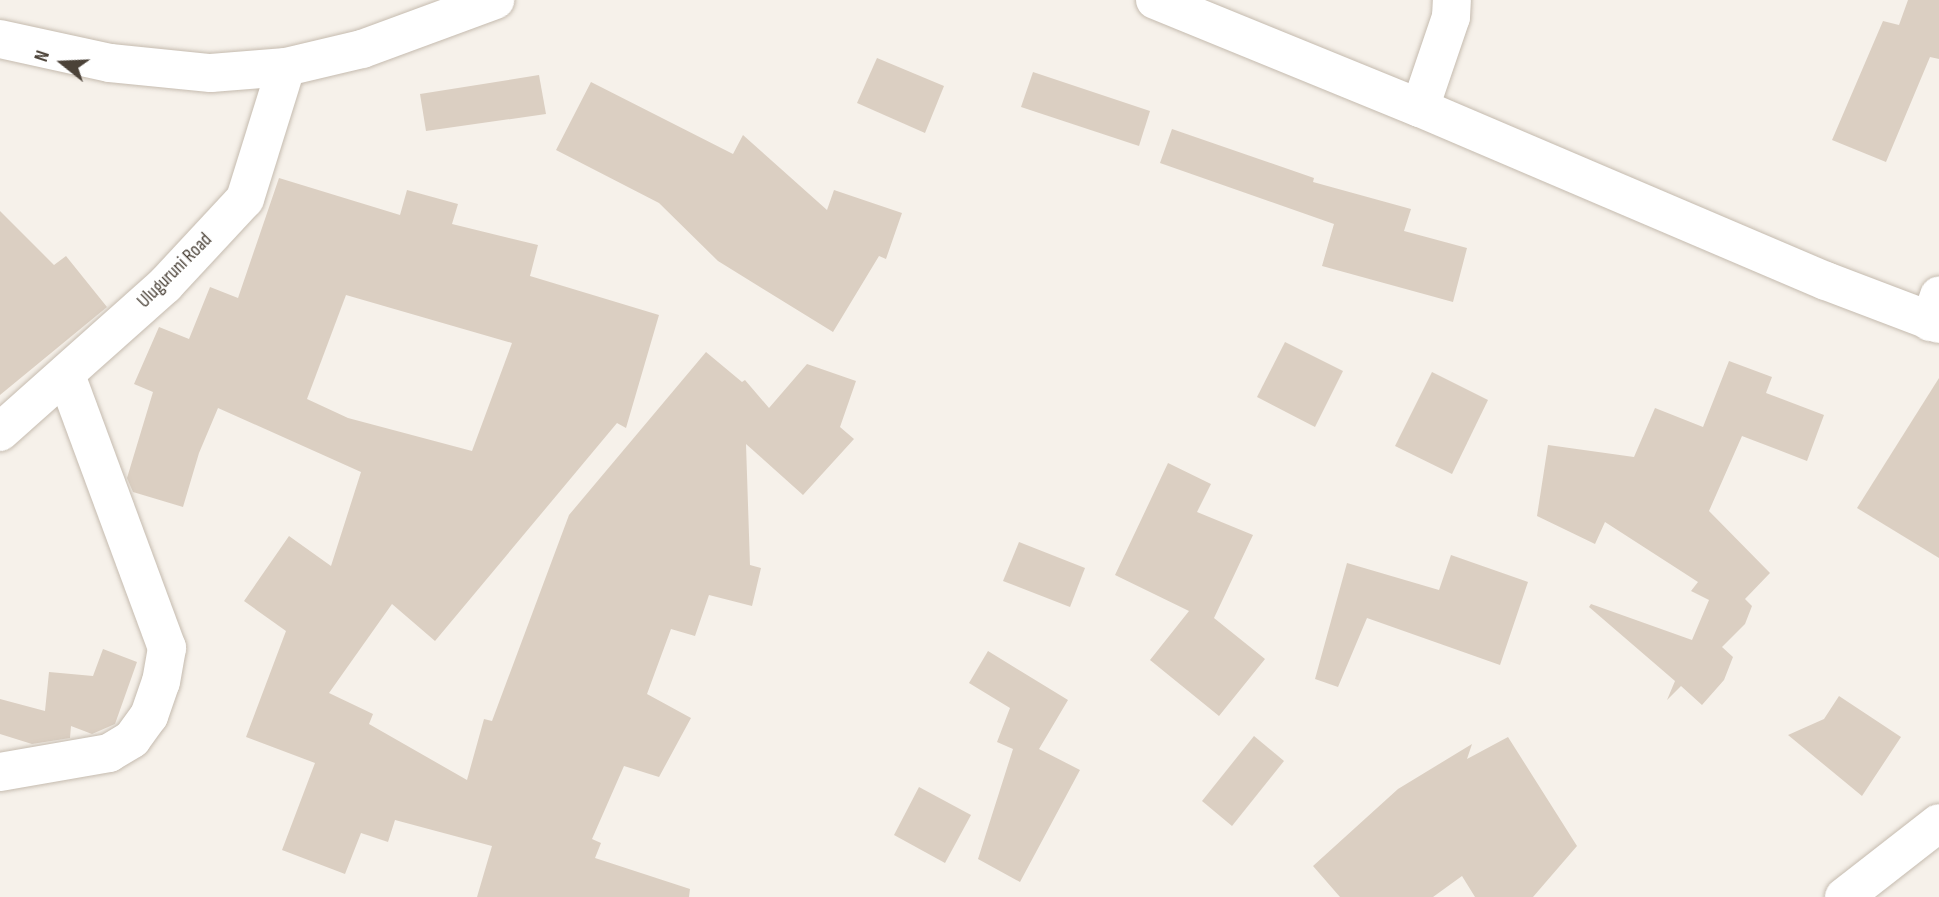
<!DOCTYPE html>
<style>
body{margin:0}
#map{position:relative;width:1939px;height:897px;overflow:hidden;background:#f6f1ea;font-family:"Sofia Sans Condensed",sans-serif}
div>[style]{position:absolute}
.building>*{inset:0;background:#dbcfc2}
.roads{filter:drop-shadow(0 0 2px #c5bbaf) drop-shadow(0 0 2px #c5bbaf)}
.minor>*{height:38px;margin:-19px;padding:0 19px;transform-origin:19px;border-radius:19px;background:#fff}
.tertiary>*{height:38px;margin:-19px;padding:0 19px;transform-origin:19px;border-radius:19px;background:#fff}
span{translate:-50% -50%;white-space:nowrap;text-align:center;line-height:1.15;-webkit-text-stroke:5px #fff;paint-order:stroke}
.street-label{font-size:19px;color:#4b4238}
.north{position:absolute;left:28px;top:28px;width:70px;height:70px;-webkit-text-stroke:5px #fff;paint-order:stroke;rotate:288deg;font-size:19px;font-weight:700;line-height:28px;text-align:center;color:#4b4238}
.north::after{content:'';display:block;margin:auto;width:24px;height:32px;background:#4b4238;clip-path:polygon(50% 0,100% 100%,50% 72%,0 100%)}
</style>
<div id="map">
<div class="building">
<div style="clip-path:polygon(1908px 0,1939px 0,1939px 59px,1930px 57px,1886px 162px,1832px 140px,1883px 21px,1899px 25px)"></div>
<div style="clip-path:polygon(877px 58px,944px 86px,925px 133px,857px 103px)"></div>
<div style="clip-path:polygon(1033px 72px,1150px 111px,1139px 146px,1021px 107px)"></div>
<div style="clip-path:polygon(539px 75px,546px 114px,426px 131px,420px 94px)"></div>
<div style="clip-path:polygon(591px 82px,733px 154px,743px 135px,827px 210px,834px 190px,902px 213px,886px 259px,879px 256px,833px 332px,718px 261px,659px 203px,556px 150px)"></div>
<div style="clip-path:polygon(1172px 129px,1314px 178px,1313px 182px,1411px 209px,1404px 231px,1467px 248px,1453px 302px,1322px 266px,1334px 224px,1160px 163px)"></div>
<div style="clip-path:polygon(evenodd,279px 178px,400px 215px,407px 190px,458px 204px,452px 224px,538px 245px,530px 276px,659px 315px,626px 428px,617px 423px,435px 641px,392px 604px,329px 693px,373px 714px,369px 724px,467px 780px,484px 719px,492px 721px,569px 515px,706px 352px,742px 382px,745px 380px,769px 408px,807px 364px,856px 381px,840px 427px,854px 439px,803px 495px,746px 444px,750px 565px,761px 568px,752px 606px,709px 595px,695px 636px,671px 629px,647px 694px,691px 718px,659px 777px,624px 766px,592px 839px,601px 843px,595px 858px,690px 889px,689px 897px,477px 897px,492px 846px,395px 820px,388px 842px,361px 833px,345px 874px,282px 850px,315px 763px,246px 737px,286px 631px,244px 601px,289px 536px,331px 566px,361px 472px,218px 408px,199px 453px,183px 507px,133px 492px,127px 478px,153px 392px,134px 384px,159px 327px,189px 339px,210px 287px,238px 298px,279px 178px,346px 295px,512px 343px,472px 451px,348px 418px,307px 399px,346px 295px)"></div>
<div style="clip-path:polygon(0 211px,54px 265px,66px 256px,107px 307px,0 395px)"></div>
<div style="clip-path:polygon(1285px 342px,1343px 371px,1315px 427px,1257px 397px)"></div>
<div style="clip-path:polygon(1729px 361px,1772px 377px,1766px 393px,1824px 415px,1807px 461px,1742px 436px,1709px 511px,1770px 573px,1745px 599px,1752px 606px,1745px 624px,1722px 647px,1733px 657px,1724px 680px,1702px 705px,1681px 686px,1667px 700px,1675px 681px,1589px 607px,1591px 604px,1692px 640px,1709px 600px,1691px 591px,1698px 582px,1605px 522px,1595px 544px,1537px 516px,1548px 445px,1634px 457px,1655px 408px,1703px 427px)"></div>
<div style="clip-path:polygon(1432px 372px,1488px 400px,1452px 474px,1395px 446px)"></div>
<div style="clip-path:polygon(1939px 378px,1939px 558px,1857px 508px)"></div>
<div style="clip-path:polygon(1168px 463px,1211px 484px,1197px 512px,1253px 535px,1214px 618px,1265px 659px,1219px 716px,1150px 660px,1189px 611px,1115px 575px)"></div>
<div style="clip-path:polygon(1019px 542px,1085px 568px,1070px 607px,1003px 581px)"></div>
<div style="clip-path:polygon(1451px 555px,1528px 582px,1500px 665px,1367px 618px,1338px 687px,1315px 679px,1347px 563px,1439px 590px)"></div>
<div style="clip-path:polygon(103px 649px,137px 662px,115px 724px,92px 734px,71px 726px,70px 738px,32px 744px,0 734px,0 699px,45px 711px,49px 672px,93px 676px)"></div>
<div style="clip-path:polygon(988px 651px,1068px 700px,1039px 749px,1080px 770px,1020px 882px,978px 859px,1013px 749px,997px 742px,1010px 708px,969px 683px)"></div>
<div style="clip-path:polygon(1839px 696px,1901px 737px,1862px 796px,1788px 735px,1824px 719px)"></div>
<div style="clip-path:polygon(1254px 736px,1284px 761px,1232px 826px,1202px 801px)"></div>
<div style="clip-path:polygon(1508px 737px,1577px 846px,1533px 897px,1475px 897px,1462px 876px,1433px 897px,1340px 897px,1313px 866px,1398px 789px,1472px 744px,1467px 759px)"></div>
<div style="clip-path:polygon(919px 787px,971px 815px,945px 863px,894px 835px)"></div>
</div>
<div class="roads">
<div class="minor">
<div style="left:1420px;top:108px;width:96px;rotate:-71.2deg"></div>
<div style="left:1451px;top:17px;width:17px;rotate:-87deg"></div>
<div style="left:1930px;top:322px;width:28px;rotate:-71deg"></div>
<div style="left:0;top:432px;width:221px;rotate:-41.7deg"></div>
<div style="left:165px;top:285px;width:117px;rotate:-47.1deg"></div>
<div style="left:245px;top:199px;width:138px;rotate:-72.7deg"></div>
<div style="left:0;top:772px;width:111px;rotate:-9.9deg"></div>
<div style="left:109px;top:753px;width:27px;rotate:-31deg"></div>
<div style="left:132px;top:739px;width:29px;rotate:-54deg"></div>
<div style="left:149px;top:716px;width:36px;rotate:-71deg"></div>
<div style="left:161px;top:682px;width:35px;rotate:-80deg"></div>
<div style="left:167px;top:648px;width:291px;rotate:-110.3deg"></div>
<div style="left:1844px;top:897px;width:120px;rotate:-37.9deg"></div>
</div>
<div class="tertiary">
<div style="left:1155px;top:0;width:286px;rotate:22.2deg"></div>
<div style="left:1420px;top:108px;width:441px;rotate:23.1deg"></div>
<div style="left:1826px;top:281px;width:121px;rotate:20.8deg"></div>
<div style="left:0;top:39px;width:113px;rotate:12.3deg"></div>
<div style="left:110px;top:63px;width:101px;rotate:5.7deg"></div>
<div style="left:211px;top:73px;width:75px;rotate:-4.6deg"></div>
<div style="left:286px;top:67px;width:78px;rotate:-13.3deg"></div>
<div style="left:362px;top:49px;width:142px;rotate:-20.2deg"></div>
</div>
</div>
<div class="street-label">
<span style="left:175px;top:271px;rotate:-45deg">Uluguruni Road</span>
</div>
<div class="north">N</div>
</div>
